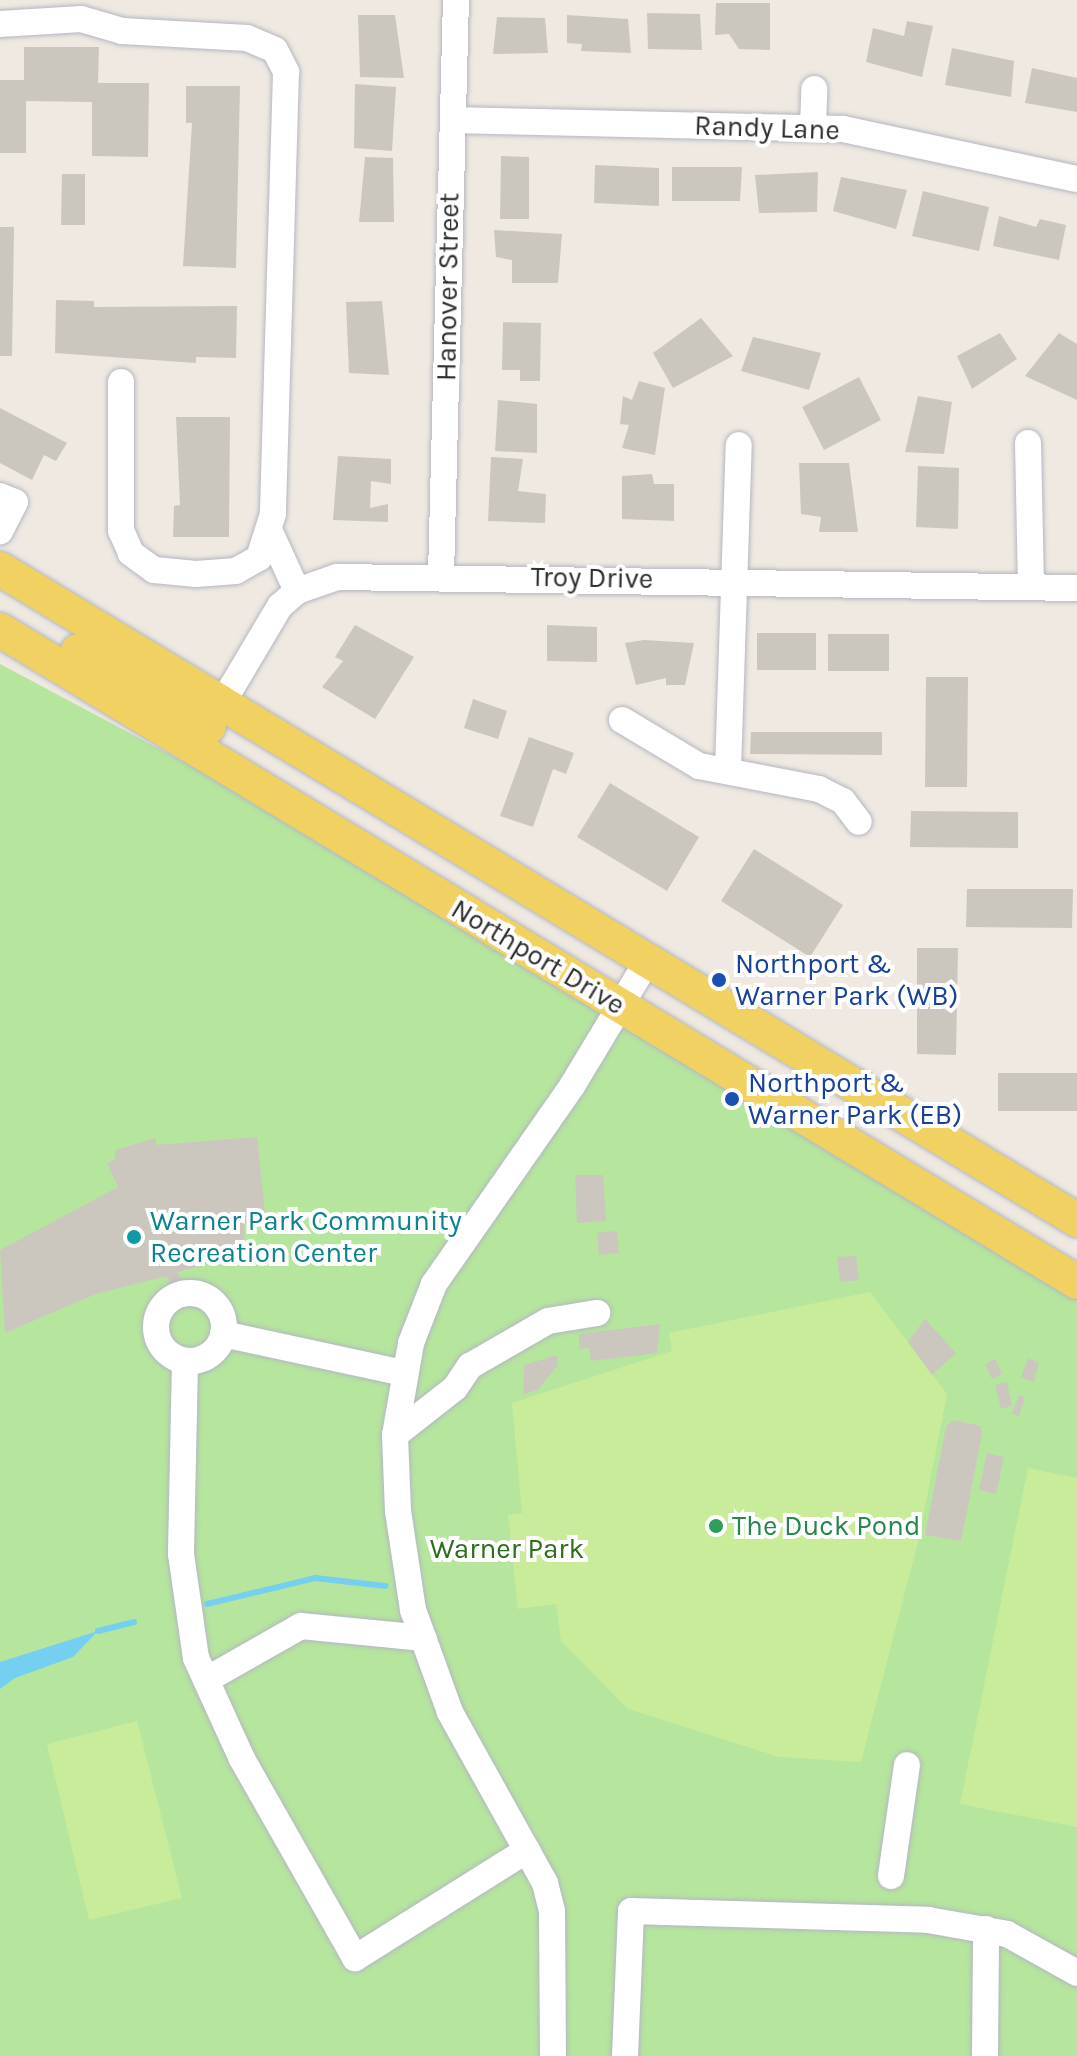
<!DOCTYPE html>
<style>
body{margin:0}
#map{position:relative;width:1077px;height:2056px;overflow:hidden;background:#efe9e1;font-family:Karla,sans-serif}
div>[style]{position:absolute}
.green>*{inset:0;background:#b6e59e}
.pitch>*{inset:0;background:#c9ec9a}
.water>*{inset:0;background:#75cff0}
.stream>*{height:6px;margin:-3px;padding:0 3px;transform-origin:3px;border-radius:3px;background:#75cff0}
.building>*{inset:0;background:#cbc7bf}
.roads{filter:drop-shadow(0 0 2px #b4b7c1) drop-shadow(0 0 2px #b4b7c1)}
.minor>*{height:26px;margin:-13px;padding:0 13px;transform-origin:13px;border-radius:13px;background:#fff}
.minor>.ring{margin:-13px;padding:0;box-sizing:content-box;background:none;border:26px solid #fff;border-radius:50%}
.major>*{height:34px;margin:-17px;padding:0 17px;transform-origin:17px;border-radius:17px;background:#f2d163}
.dots>*{width:22px;height:22px;translate:-50% -50%;box-sizing:border-box;border:4px solid #fff;border-radius:50%}
span{translate:-50% -50%;white-space:nowrap;text-align:center;line-height:1.15;-webkit-text-stroke:8px #fff;paint-order:stroke}
.street-label{font-size:28px;color:#2e2e2e}
.transit-label{font-size:28px;color:#164399}
.left{translate:0 -50%;text-align:left}
.culture-label{font-size:28px;color:#0d838f}
.leisure-label{font-size:28px;color:#27864d}
.park-label{font-size:28px;color:#2c6e1b}
</style>
<div id="map">
<div class="green">
<div style="clip-path:polygon(0 664px,261px 803px,1077px 1299px,1077px 2056px,0 2056px)"></div>
</div>
<div class="pitch">
<div style="clip-path:polygon(870px 1292px,947px 1394px,919px 1538px,861px 1762px,779px 1757px,628px 1709px,561px 1641px,556px 1604px,518px 1609px,508px 1515px,522px 1513px,512px 1403px,672px 1351px,669px 1333px)"></div>
<div style="clip-path:polygon(1028px 1468px,1077px 1478px,1077px 1827px,960px 1804px)"></div>
<div style="clip-path:polygon(137px 1721px,182px 1898px,89px 1920px,47px 1744px)"></div>
</div>
<div class="water">
<div style="clip-path:polygon(98px 1631px,73px 1657px,15px 1678px,0 1689px,0 1662px)"></div>
</div>
<div class="stream">
<div style="left:207px;top:1604px;width:111px;rotate:-13.5deg"></div>
<div style="left:315px;top:1578px;width:71px;rotate:6.4deg"></div>
<div style="left:98px;top:1631px;width:37px;rotate:-14deg"></div>
</div>
<div class="building">
<div style="clip-path:polygon(716px 3px,770px 3px,770px 50px,739px 49px,729px 34px,715px 35px)"></div>
<div style="clip-path:polygon(647px 13px,700px 14px,702px 50px,648px 49px)"></div>
<div style="clip-path:polygon(358px 15px,395px 15px,404px 78px,360px 77px)"></div>
<div style="clip-path:polygon(567px 15px,628px 19px,631px 53px,581px 51px,582px 44px,567px 43px)"></div>
<div style="clip-path:polygon(497px 17px,545px 18px,548px 53px,493px 54px)"></div>
<div style="clip-path:polygon(907px 21px,933px 26px,922px 77px,866px 62px,873px 28px,904px 36px)"></div>
<div style="clip-path:polygon(24px 47px,99px 47px,98px 83px,149px 83px,148px 157px,92px 156px,92px 102px,26px 101px,26px 153px,0 153px,0 80px,24px 80px)"></div>
<div style="clip-path:polygon(952px 48px,1014px 61px,1011px 97px,945px 85px)"></div>
<div style="clip-path:polygon(1032px 68px,1077px 78px,1077px 112px,1025px 103px)"></div>
<div style="clip-path:polygon(355px 84px,396px 87px,392px 151px,354px 148px)"></div>
<div style="clip-path:polygon(186px 86px,240px 86px,236px 268px,183px 266px,192px 123px,186px 123px)"></div>
<div style="clip-path:polygon(501px 156px,529px 157px,529px 219px,500px 219px)"></div>
<div style="clip-path:polygon(365px 157px,393px 158px,394px 222px,359px 222px)"></div>
<div style="clip-path:polygon(595px 165px,659px 168px,659px 206px,594px 203px)"></div>
<div style="clip-path:polygon(672px 167px,742px 167px,740px 201px,672px 201px)"></div>
<div style="clip-path:polygon(818px 172px,817px 212px,759px 213px,755px 175px)"></div>
<div style="clip-path:polygon(62px 174px,85px 174px,85px 225px,61px 225px)"></div>
<div style="clip-path:polygon(841px 177px,907px 190px,896px 229px,833px 211px)"></div>
<div style="clip-path:polygon(923px 191px,989px 207px,979px 251px,912px 236px)"></div>
<div style="clip-path:polygon(999px 216px,1036px 227px,1040px 219px,1066px 225px,1059px 260px,993px 246px)"></div>
<div style="clip-path:polygon(0 227px,14px 227px,12px 356px,0 356px)"></div>
<div style="clip-path:polygon(494px 230px,562px 234px,558px 283px,512px 283px,512px 260px,496px 257px)"></div>
<div style="clip-path:polygon(56px 300px,94px 301px,94px 307px,237px 306px,236px 358px,196px 357px,196px 363px,55px 353px)"></div>
<div style="clip-path:polygon(382px 301px,389px 375px,349px 373px,346px 302px)"></div>
<div style="clip-path:polygon(701px 318px,733px 356px,673px 388px,653px 353px)"></div>
<div style="clip-path:polygon(503px 322px,541px 323px,540px 381px,520px 381px,520px 370px,502px 370px)"></div>
<div style="clip-path:polygon(1000px 333px,1017px 359px,972px 389px,957px 356px)"></div>
<div style="clip-path:polygon(1059px 333px,1077px 344px,1077px 400px,1025px 376px)"></div>
<div style="clip-path:polygon(753px 337px,821px 353px,809px 390px,741px 371px)"></div>
<div style="clip-path:polygon(859px 377px,881px 420px,824px 450px,802px 407px)"></div>
<div style="clip-path:polygon(639px 381px,665px 388px,655px 455px,622px 448px,629px 425px,620px 424px,623px 396px,632px 400px)"></div>
<div style="clip-path:polygon(918px 396px,952px 402px,944px 454px,905px 452px)"></div>
<div style="clip-path:polygon(498px 400px,537px 404px,537px 453px,495px 451px)"></div>
<div style="clip-path:polygon(0 408px,67px 443px,56px 461px,44px 455px,32px 480px,0 463px)"></div>
<div style="clip-path:polygon(176px 417px,230px 417px,229px 537px,173px 537px,174px 506px,180px 505px)"></div>
<div style="clip-path:polygon(338px 456px,391px 459px,391px 484px,371px 481px,370px 508px,388px 504px,388px 522px,333px 520px)"></div>
<div style="clip-path:polygon(491px 457px,523px 459px,518px 491px,546px 494px,545px 523px,488px 521px)"></div>
<div style="clip-path:polygon(799px 463px,849px 463px,858px 532px,819px 532px,821px 517px,801px 514px)"></div>
<div style="clip-path:polygon(918px 466px,959px 468px,958px 529px,916px 527px)"></div>
<div style="clip-path:polygon(652px 474px,654px 484px,674px 484px,674px 521px,622px 519px,622px 476px)"></div>
<div style="clip-path:polygon(355px 625px,414px 657px,375px 719px,322px 687px,343px 661px,335px 657px)"></div>
<div style="clip-path:polygon(547px 625px,597px 627px,597px 662px,547px 661px)"></div>
<div style="clip-path:polygon(757px 633px,816px 633px,816px 670px,757px 670px)"></div>
<div style="clip-path:polygon(828px 634px,889px 634px,889px 671px,828px 671px)"></div>
<div style="clip-path:polygon(644px 640px,694px 643px,685px 685px,666px 685px,666px 678px,636px 685px,625px 643px)"></div>
<div style="clip-path:polygon(926px 677px,968px 677px,967px 787px,925px 787px)"></div>
<div style="clip-path:polygon(473px 699px,507px 711px,498px 739px,464px 728px)"></div>
<div style="clip-path:polygon(751px 732px,882px 732px,882px 755px,750px 754px)"></div>
<div style="clip-path:polygon(529px 737px,574px 753px,566px 774px,553px 769px,533px 827px,500px 816px)"></div>
<div style="clip-path:polygon(610px 783px,699px 837px,667px 891px,577px 837px)"></div>
<div style="clip-path:polygon(911px 811px,1018px 812px,1018px 848px,910px 847px)"></div>
<div style="clip-path:polygon(754px 849px,843px 905px,810px 957px,721px 901px)"></div>
<div style="clip-path:polygon(967px 889px,1073px 889px,1072px 928px,966px 927px)"></div>
<div style="clip-path:polygon(917px 948px,958px 948px,956px 1055px,917px 1054px)"></div>
<div style="clip-path:polygon(998px 1073px,1077px 1073px,1077px 1111px,998px 1111px)"></div>
<div style="clip-path:polygon(257px 1137px,266px 1222px,244px 1224px,245px 1253px,178px 1272px,181px 1281px,170px 1285px,167px 1276px,96px 1294px,5px 1333px,0 1250px,118px 1187px,107px 1163px,115px 1159px,115px 1150px,156px 1138px,156px 1145px)"></div>
<div style="clip-path:polygon(575px 1175px,603px 1175px,606px 1221px,577px 1223px)"></div>
<div style="clip-path:polygon(617px 1231px,619px 1253px,599px 1255px,597px 1233px)"></div>
<div style="clip-path:polygon(856px 1256px,859px 1280px,840px 1282px,837px 1257px)"></div>
<div style="clip-path:polygon(925px 1319px,956px 1353px,932px 1375px,908px 1342px)"></div>
<div style="clip-path:polygon(660px 1324px,657px 1353px,591px 1361px,589px 1348px,579px 1349px,579px 1334px)"></div>
<div style="clip-path:polygon(557px 1355px,558px 1365px,538px 1390px,523px 1394px,524px 1365px)"></div>
<div style="clip-path:polygon(1028px 1358px,1039px 1363px,1034px 1382px,1021px 1377px)"></div>
<div style="clip-path:polygon(995px 1359px,1002px 1374px,992px 1379px,985px 1364px)"></div>
<div style="clip-path:polygon(1007px 1382px,1012px 1406px,1001px 1409px,995px 1385px)"></div>
<div style="clip-path:polygon(1019px 1395px,1025px 1397px,1019px 1416px,1012px 1414px)"></div>
<div style="clip-path:polygon(953px 1420px,981px 1426px,982px 1434px,961px 1541px,925px 1535px,946px 1427px)"></div>
<div style="clip-path:polygon(987px 1453px,1004px 1457px,996px 1494px,979px 1490px)"></div>
</div>
<div class="roads">
<div class="minor">
<div style="left:0;top:24px;width:81px;rotate:-3.5deg"></div>
<div style="left:81px;top:19px;width:43px;rotate:16.3deg"></div>
<div style="left:122px;top:31px;width:125px;rotate:3.2deg"></div>
<div style="left:247px;top:38px;width:30px;rotate:23deg"></div>
<div style="left:275px;top:50px;width:25px;rotate:63deg"></div>
<div style="left:286px;top:72px;width:442px;rotate:91.7deg"></div>
<div style="left:273px;top:514px;width:46px;rotate:107.7deg"></div>
<div style="left:259px;top:558px;width:26px;rotate:151deg"></div>
<div style="left:236px;top:571px;width:40px;rotate:175.7deg"></div>
<div style="left:196px;top:574px;width:42px;rotate:-174.6deg"></div>
<div style="left:154px;top:570px;width:29px;rotate:-144deg"></div>
<div style="left:131px;top:553px;width:24px;rotate:-114deg"></div>
<div style="left:121px;top:531px;width:149px;rotate:-90deg"></div>
<div style="left:453px;top:120px;width:390px;rotate:1.3deg"></div>
<div style="left:843px;top:129px;width:239px;rotate:12.1deg"></div>
<div style="left:813px;top:127px;width:38px;rotate:-88deg"></div>
<div style="left:1028px;top:443px;width:144px;rotate:88.8deg"></div>
<div style="left:0;top:496px;width:16px;rotate:22deg"></div>
<div style="left:15px;top:502px;width:33px;rotate:117deg"></div>
<div style="left:270px;top:532px;width:65px;rotate:65.4deg"></div>
<div style="left:441px;top:575px;width:575px;rotate:-88.51deg"></div>
<div style="left:214px;top:717px;width:129px;rotate:-59.3deg"></div>
<div style="left:280px;top:606px;width:23px;rotate:-41deg"></div>
<div style="left:297px;top:591px;width:42px;rotate:-19.3deg"></div>
<div style="left:337px;top:577px;width:740px;rotate:0.85deg"></div>
<div style="left:622px;top:720px;width:90px;rotate:30.9deg"></div>
<div style="left:699px;top:766px;width:122px;rotate:10.9deg"></div>
<div style="left:819px;top:789px;width:27px;rotate:27deg"></div>
<div style="left:843px;top:801px;width:26px;rotate:53deg"></div>
<div style="left:728px;top:769px;width:324px;rotate:-88.1deg"></div>
<div class="ring" style="left:156px;top:1293px;width:42px;height:42px"></div>
<div style="left:223px;top:1334px;width:184px;rotate:12.2deg"></div>
<div style="left:185px;top:1361px;width:193px;rotate:91.2deg"></div>
<div style="left:181px;top:1554px;width:105px;rotate:81.8deg"></div>
<div style="left:196px;top:1658px;width:111px;rotate:65.5deg"></div>
<div style="left:242px;top:1759px;width:229px;rotate:60.4deg"></div>
<div style="left:355px;top:1958px;width:203px;rotate:-32.1deg"></div>
<div style="left:395px;top:1435px;width:76px;rotate:-38.1deg"></div>
<div style="left:455px;top:1388px;width:27px;rotate:-56deg"></div>
<div style="left:470px;top:1366px;width:90px;rotate:-30deg"></div>
<div style="left:548px;top:1321px;width:50px;rotate:-9.3deg"></div>
<div style="left:206px;top:1680px;width:109px;rotate:-29.6deg"></div>
<div style="left:301px;top:1626px;width:123px;rotate:5.6deg"></div>
<div style="left:891px;top:1876px;width:112px;rotate:-81.8deg"></div>
<div style="left:553px;top:2056px;width:145px;rotate:-90.4deg"></div>
<div style="left:552px;top:1911px;width:29px;rotate:-104deg"></div>
<div style="left:545px;top:1883px;width:196px;rotate:-119.1deg"></div>
<div style="left:450px;top:1712px;width:109px;rotate:-109.9deg"></div>
<div style="left:413px;top:1610px;width:100px;rotate:-98.6deg"></div>
<div style="left:398px;top:1511px;width:76px;rotate:-92.3deg"></div>
<div style="left:395px;top:1435px;width:93px;rotate:-80.1deg"></div>
<div style="left:411px;top:1343px;width:63px;rotate:-68.7deg"></div>
<div style="left:434px;top:1284px;width:241px;rotate:-55.1deg"></div>
<div style="left:572px;top:1086px;width:147px;rotate:-58.9deg"></div>
<div style="left:625px;top:2056px;width:145px;rotate:-87.6deg"></div>
<div style="left:631px;top:1911px;width:297px;rotate:1.7deg"></div>
<div style="left:928px;top:1920px;width:80px;rotate:10deg"></div>
<div style="left:1007px;top:1934px;width:80px;rotate:29.1deg"></div>
<div style="left:985px;top:2056px;width:127px;rotate:-89.5deg"></div>
</div>
<div class="major">
<div style="left:0;top:569px;width:1258px;rotate:31.15deg"></div>
<div style="left:0;top:630px;width:1259px;rotate:31.19deg"></div>
<div style="left:78px;top:651px;width:151px;rotate:30.1deg"></div>
</div>
</div>
<div class="dots">
<div style="left:719px;top:980px;background:#1a4fb4"></div>
<div style="left:732px;top:1099px;background:#1a4fb4"></div>
<div style="left:134px;top:1237px;background:#0f9aa8"></div>
<div style="left:716px;top:1526px;background:#2e9e5b"></div>
</div>
<div class="street-label">
<span style="left:767px;top:128px;rotate:2deg">Randy Lane</span>
<span style="left:448px;top:287px;rotate:-89deg">Hanover Street</span>
<span style="left:592px;top:578px;rotate:1deg">Troy Drive</span>
<span style="left:538px;top:957px;rotate:31deg">Northport Drive</span>
</div>
<div class="transit-label">
<span class="left" style="left:735px;top:980px">Northport &amp;<br>Warner Park (WB)</span>
<span class="left" style="left:748px;top:1099px">Northport &amp;<br>Warner Park (EB)</span>
</div>
<div class="culture-label">
<span class="left" style="left:150px;top:1237px">Warner Park Community<br>Recreation Center</span>
</div>
<div class="leisure-label">
<span class="left" style="left:732px;top:1526px">The Duck Pond</span>
</div>
<div class="park-label">
<span style="left:507px;top:1549px">Warner Park</span>
</div>
</div>
